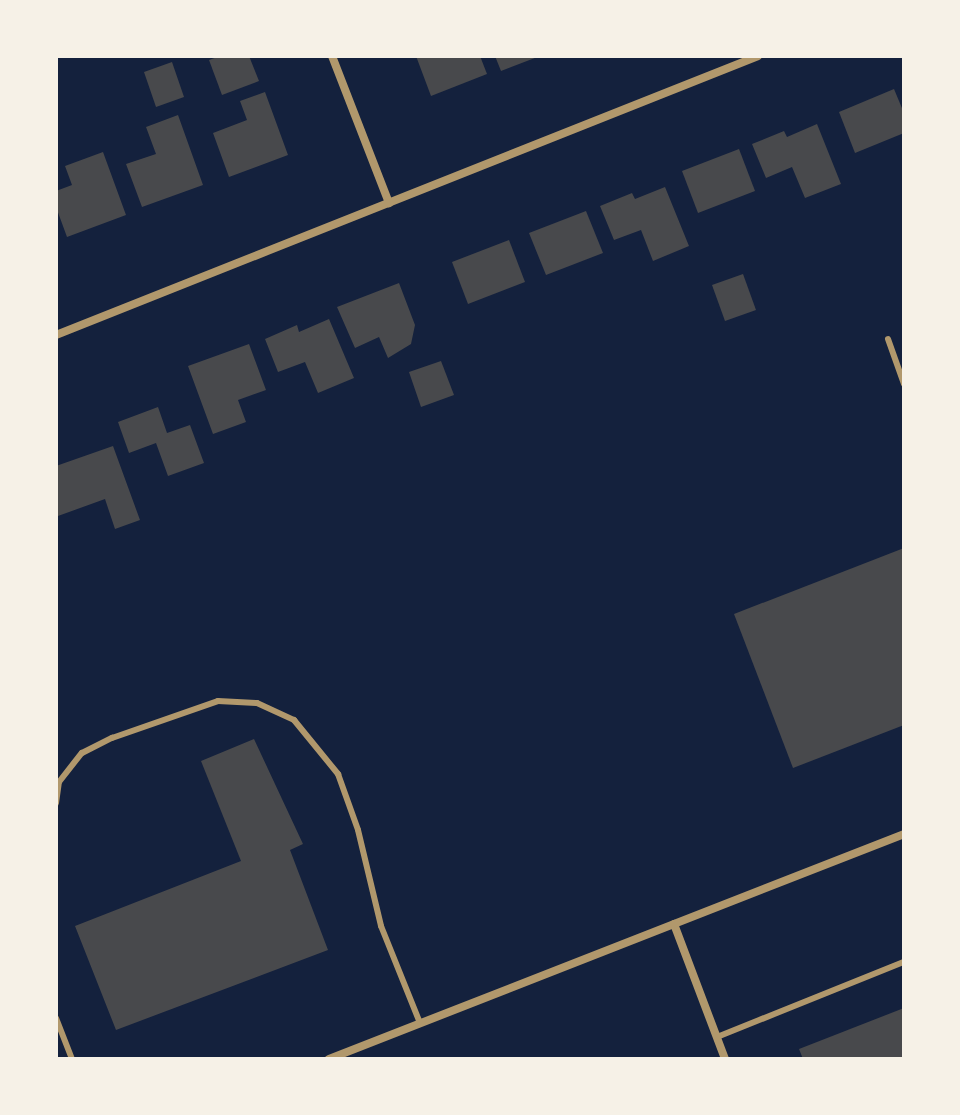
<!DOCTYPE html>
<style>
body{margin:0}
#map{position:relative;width:960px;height:1115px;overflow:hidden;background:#14213d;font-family:"Work Sans",sans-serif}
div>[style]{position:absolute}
.building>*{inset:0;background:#48494c}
.service>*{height:6px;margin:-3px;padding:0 3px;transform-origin:3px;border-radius:3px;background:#b1986c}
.minor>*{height:8px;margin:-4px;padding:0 4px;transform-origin:4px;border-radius:4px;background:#b1986c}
span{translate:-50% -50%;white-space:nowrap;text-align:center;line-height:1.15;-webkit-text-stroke:6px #f6f1e7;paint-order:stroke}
.frame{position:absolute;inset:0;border:58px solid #f6f1e7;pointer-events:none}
</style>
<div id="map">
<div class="building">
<div style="clip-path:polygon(220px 56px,249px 56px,259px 81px,222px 95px,209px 60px)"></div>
<div style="clip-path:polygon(416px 56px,480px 56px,487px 74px,431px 96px)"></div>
<div style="clip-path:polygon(495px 56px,540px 56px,501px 71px)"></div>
<div style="clip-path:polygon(172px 62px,184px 97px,156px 107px,144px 72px)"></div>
<div style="clip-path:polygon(894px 89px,904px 113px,904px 133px,855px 153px,839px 112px)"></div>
<div style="clip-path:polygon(265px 92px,288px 155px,229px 177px,213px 133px,247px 120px,240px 101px)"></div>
<div style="clip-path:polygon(178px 115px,203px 185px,142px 207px,126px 164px,156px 154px,146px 127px)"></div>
<div style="clip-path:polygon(817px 124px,841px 184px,805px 198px,792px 167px,766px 178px,752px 144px,784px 131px,787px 137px)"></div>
<div style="clip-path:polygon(739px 149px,755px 191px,698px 213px,682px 171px)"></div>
<div style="clip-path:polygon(103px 152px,126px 215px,67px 237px,56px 207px,56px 191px,72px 185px,65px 166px)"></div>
<div style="clip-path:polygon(665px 187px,689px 246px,653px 261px,641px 230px,614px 240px,600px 206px,632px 193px,635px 199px)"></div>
<div style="clip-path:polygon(586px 211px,603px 253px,546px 275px,529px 233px)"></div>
<div style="clip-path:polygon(509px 240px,525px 282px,468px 304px,452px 262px)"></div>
<div style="clip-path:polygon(743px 274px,756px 310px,725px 321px,712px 285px)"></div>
<div style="clip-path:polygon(399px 283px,415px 325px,411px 344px,388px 358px,379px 337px,355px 348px,337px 307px)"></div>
<div style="clip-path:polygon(329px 319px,354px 378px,318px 393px,305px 362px,278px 372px,265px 339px,297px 325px,299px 332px)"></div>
<div style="clip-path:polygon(249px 344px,266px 390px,238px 400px,246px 422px,213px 434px,188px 366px)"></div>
<div style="clip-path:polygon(441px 361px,454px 395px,421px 407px,409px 372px)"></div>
<div style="clip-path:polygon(158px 407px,167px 433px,190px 425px,204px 463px,168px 476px,156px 443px,129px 453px,118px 422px)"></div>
<div style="clip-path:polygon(113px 446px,140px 520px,115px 529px,105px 499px,58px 516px,56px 466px)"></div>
<div style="clip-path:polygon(904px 548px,904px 725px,793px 768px,734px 614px)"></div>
<div style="clip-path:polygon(254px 739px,303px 844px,290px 850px,328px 950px,116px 1030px,75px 926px,241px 861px,201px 761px)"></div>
<div style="clip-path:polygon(904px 1008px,904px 1059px,803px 1059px,799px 1049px)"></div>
</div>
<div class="service">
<div style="left:888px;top:339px;width:48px;rotate:70.4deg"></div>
<div style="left:56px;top:803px;width:21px;rotate:-82deg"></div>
<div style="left:59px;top:782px;width:37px;rotate:-52deg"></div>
<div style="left:82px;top:753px;width:34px;rotate:-27deg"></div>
<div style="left:112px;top:738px;width:112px;rotate:-19.2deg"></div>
<div style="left:218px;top:701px;width:39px;rotate:3deg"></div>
<div style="left:257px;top:703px;width:41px;rotate:24.7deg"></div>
<div style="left:294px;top:720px;width:70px;rotate:50.8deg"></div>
<div style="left:338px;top:774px;width:59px;rotate:70.3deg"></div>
<div style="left:358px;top:830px;width:99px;rotate:76.5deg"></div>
<div style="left:381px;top:926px;width:105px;rotate:68.1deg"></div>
<div style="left:56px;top:1018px;width:44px;rotate:68.7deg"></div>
<div style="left:717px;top:1037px;width:201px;rotate:-21.9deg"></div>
</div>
<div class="minor">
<div style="left:332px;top:56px;width:158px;rotate:68.8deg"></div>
<div style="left:56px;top:335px;width:755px;rotate:-21.67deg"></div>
<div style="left:674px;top:924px;width:144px;rotate:69.3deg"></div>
<div style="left:329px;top:1059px;width:617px;rotate:-21.37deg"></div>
</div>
<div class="frame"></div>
</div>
